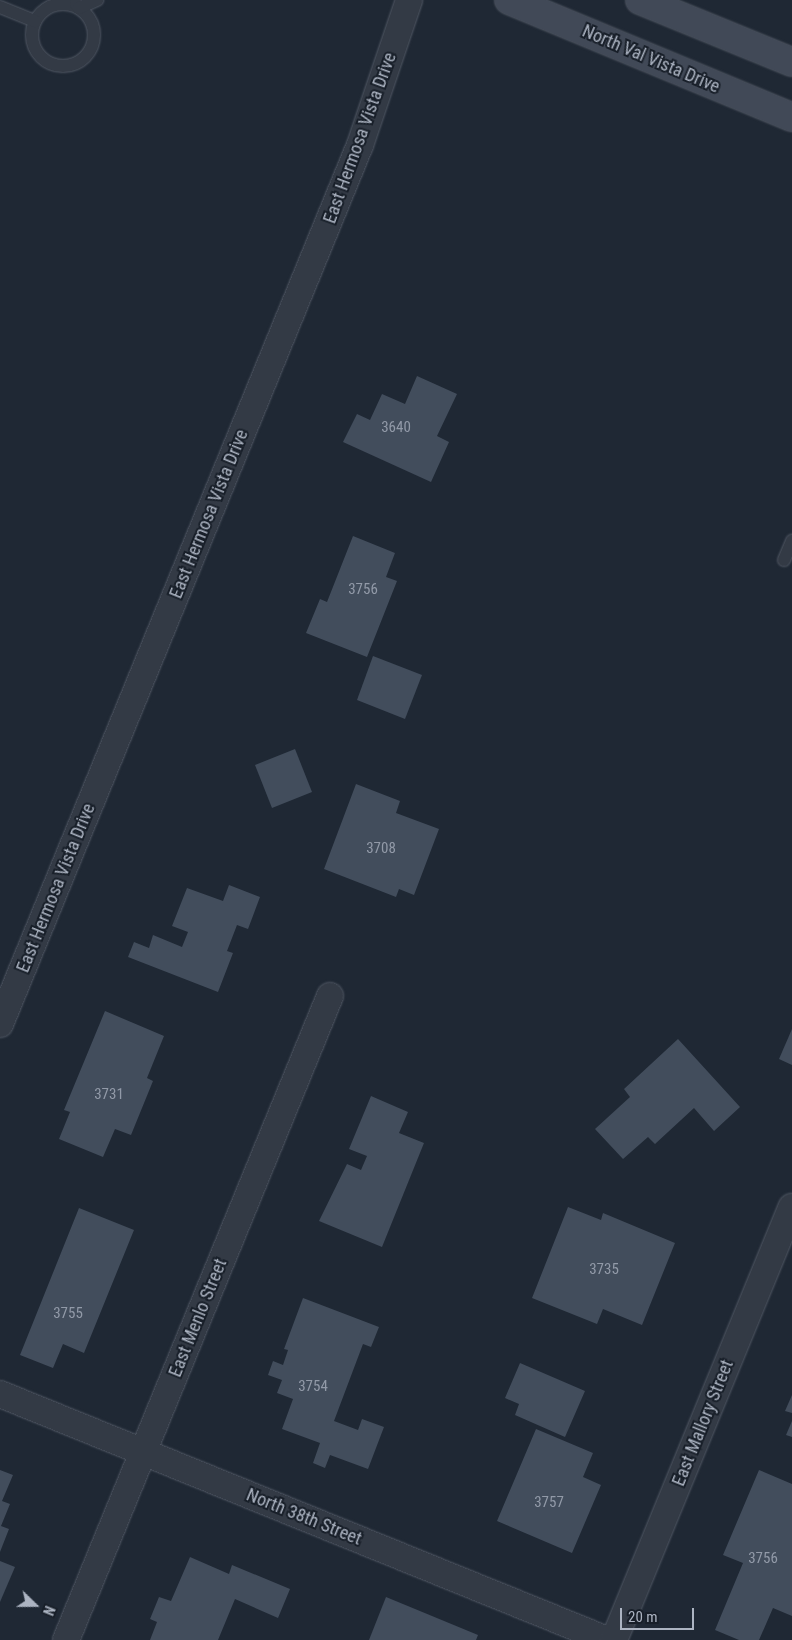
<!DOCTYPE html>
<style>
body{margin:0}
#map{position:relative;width:792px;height:1640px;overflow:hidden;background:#1f2834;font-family:"Roboto Condensed",sans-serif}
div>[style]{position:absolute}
.building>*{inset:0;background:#424d5c}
.roads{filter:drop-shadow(0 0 1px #505763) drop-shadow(0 0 1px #505763)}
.service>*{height:12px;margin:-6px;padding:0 6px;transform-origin:6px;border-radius:6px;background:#333a45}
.service>.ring{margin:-6px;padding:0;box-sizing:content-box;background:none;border:12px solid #333a45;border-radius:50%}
.minor>*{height:26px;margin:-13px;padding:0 13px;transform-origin:13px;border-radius:13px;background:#333a45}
.secondary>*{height:28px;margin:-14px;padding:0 14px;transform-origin:14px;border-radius:14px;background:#414957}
span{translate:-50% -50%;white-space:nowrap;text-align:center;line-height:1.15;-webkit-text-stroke:4px #181f29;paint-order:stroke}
.number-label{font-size:15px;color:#929aa8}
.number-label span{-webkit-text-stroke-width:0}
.street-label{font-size:18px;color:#acb4c2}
.north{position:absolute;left:10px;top:1580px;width:50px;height:50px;-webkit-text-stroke:4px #181f29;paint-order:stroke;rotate:112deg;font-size:14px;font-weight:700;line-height:20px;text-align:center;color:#acb4c2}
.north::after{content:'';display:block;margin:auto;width:18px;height:22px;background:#acb4c2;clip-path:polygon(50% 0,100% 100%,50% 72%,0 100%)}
.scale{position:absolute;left:620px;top:1608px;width:74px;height:22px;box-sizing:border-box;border:2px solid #acb4c2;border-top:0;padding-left:6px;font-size:15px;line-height:18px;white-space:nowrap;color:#acb4c2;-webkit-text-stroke:4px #181f29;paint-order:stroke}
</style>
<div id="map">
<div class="building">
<div style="clip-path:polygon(417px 376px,457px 394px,437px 436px,449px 442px,431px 482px,343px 442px,357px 414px,370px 420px,382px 394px,405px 404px)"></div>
<div style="clip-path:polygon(353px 536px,395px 553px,386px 577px,397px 581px,367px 657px,306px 633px,320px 599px,327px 602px)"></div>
<div style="clip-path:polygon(373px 656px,422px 675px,405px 719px,357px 700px)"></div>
<div style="clip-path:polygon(295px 749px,312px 792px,272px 808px,255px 765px)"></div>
<div style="clip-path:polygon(356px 784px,400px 801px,396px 813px,439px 829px,414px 895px,399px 889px,396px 897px,324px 869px)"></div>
<div style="clip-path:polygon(229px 885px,260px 897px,248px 929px,237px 925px,227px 951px,233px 953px,218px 992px,128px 957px,134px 942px,149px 948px,153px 935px,182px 947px,188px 932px,172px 926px,187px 888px,223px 901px)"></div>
<div style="clip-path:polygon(105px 1011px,164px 1036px,147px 1078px,153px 1081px,131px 1135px,115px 1129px,103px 1157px,59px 1139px,70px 1112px,64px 1110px)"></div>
<div style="clip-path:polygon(792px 1029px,792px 1065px,779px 1059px)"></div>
<div style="clip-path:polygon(678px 1039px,740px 1107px,714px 1131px,694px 1108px,655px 1144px,648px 1137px,623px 1159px,595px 1129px,630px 1097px,624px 1089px)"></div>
<div style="clip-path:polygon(371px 1096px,408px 1112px,399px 1133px,424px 1143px,382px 1247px,319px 1221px,347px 1164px,361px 1170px,367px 1156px,349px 1149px)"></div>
<div style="clip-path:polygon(568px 1207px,601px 1220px,603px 1213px,675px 1243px,642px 1325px,603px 1309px,597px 1324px,532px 1298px)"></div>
<div style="clip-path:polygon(79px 1208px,134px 1230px,84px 1353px,63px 1344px,53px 1368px,20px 1355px)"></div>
<div style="clip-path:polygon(303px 1298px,379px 1327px,371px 1347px,363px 1344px,334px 1421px,358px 1430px,362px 1419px,384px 1427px,368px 1469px,330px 1455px,325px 1468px,313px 1463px,320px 1443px,282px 1429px,293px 1399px,277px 1393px,282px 1380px,268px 1375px,273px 1361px,283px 1365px,288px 1350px,284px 1349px)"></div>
<div style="clip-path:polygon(520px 1363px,585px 1391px,565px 1437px,515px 1415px,519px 1404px,505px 1398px)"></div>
<div style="clip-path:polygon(792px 1395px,792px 1413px,785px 1411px)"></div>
<div style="clip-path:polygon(792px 1421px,792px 1437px,786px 1435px)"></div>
<div style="clip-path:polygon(536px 1429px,593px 1453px,583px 1477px,601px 1485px,572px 1553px,497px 1521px)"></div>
<div style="clip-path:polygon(0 1470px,13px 1475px,2px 1501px,10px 1504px,1px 1526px,9px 1529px,0 1552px)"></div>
<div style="clip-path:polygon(759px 1470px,792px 1484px,792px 1616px,773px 1608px,759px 1640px,739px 1640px,715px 1630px,743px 1563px,723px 1555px)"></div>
<div style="clip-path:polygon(190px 1557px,229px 1574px,232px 1565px,290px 1589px,278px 1618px,235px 1599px,218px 1640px,150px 1640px,157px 1622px,150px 1619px,159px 1597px,171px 1601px)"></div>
<div style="clip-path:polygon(0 1561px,15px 1567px,0 1602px)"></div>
<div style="clip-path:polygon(386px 1597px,478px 1635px,476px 1640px,369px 1640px)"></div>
</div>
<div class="roads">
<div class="service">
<div class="ring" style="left:32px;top:4px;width:50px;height:50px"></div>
<div style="left:76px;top:4px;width:5px;rotate:53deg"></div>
<div style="left:79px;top:8px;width:20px;rotate:-24deg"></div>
<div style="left:0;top:7px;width:38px;rotate:22deg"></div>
<div style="left:784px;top:560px;width:21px;rotate:-67deg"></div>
</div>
<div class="minor">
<div style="left:0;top:1024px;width:950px;rotate:-67.73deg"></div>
<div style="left:360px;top:145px;width:153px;rotate:-71.3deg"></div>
<div style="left:0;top:1394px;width:655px;rotate:22.06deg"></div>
<div style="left:66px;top:1640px;width:696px;rotate:-67.71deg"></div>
<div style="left:614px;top:1640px;width:468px;rotate:-67.7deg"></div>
</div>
<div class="secondary">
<div style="left:509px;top:0;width:306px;rotate:22.5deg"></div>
<div style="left:640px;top:0;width:164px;rotate:22.2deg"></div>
</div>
</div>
<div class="number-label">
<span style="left:396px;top:428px">3640</span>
<span style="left:363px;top:590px">3756</span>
<span style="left:381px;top:849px">3708</span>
<span style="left:109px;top:1095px">3731</span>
<span style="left:604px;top:1270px">3735</span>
<span style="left:68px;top:1314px">3755</span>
<span style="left:313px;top:1387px">3754</span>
<span style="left:549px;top:1503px">3757</span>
<span style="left:763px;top:1559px">3756</span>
</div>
<div class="street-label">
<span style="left:651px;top:59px;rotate:23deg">North Val Vista Drive</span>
<span style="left:360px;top:138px;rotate:-70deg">East Hermosa Vista Drive</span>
<span style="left:209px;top:514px;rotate:-68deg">East Hermosa Vista Drive</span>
<span style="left:56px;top:888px;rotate:-68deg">East Hermosa Vista Drive</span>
<span style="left:198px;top:1318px;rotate:-68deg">East Menlo Street</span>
<span style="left:703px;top:1423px;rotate:-68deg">East Mallory Street</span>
<span style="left:304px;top:1517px;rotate:22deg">North 38th Street</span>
</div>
<div class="north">N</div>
<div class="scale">20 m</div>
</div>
